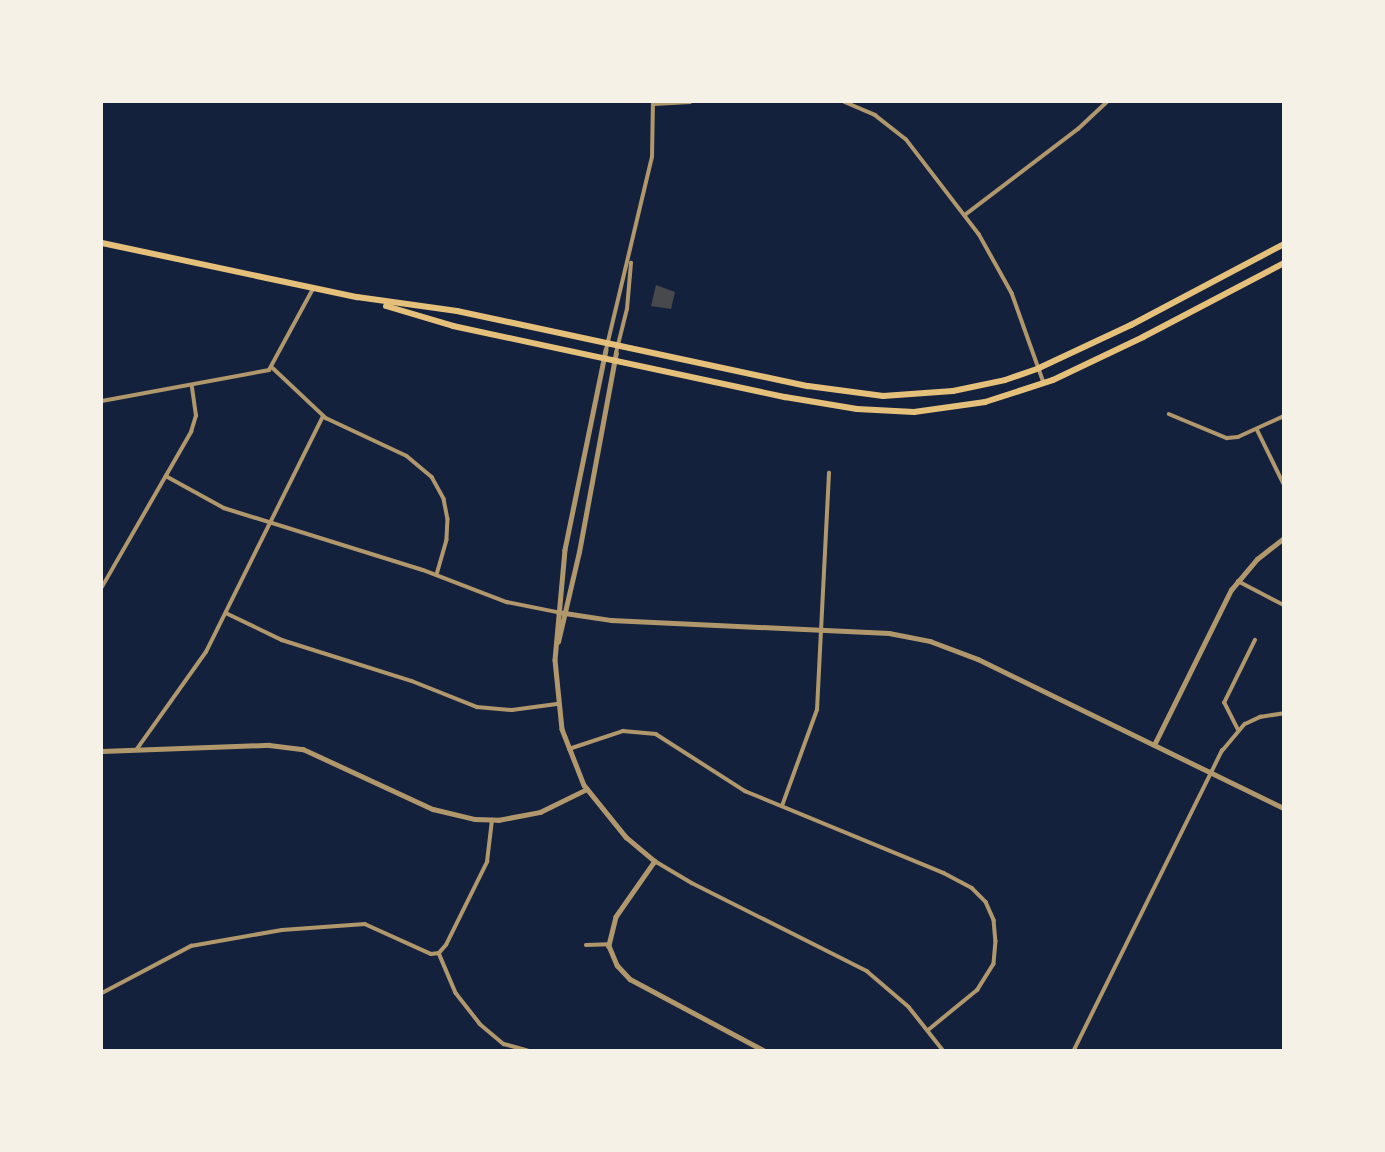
<!DOCTYPE html>
<style>
body{margin:0}
#map{position:relative;width:1385px;height:1152px;overflow:hidden;background:#14213d;font-family:Quicksand,sans-serif}
div>[style]{position:absolute}
.building>*{inset:0;background:#48494c}
.minor>*{height:3.5px;margin:-1.75px;padding:0 1.75px;transform-origin:1.75px;border-radius:1.75px;background:#b1986c}
.tertiary>*{height:4.5px;margin:-2.25px;padding:0 2.25px;transform-origin:2.25px;border-radius:2.25px;background:#b1986c}
.primary>*{height:6px;margin:-3px;padding:0 3px;transform-origin:3px;border-radius:3px;background:#e5c07b}
span{translate:-50% -50%;white-space:nowrap;text-align:center;line-height:1.15;-webkit-text-stroke:6px #f6f1e7;paint-order:stroke}
.frame{position:absolute;inset:0;border:103px solid #f6f1e7;pointer-events:none}
</style>
<div id="map">
<div class="building">
<div style="clip-path:polygon(656px 285px,675px 292px,671px 309px,651px 306px)"></div>
</div>
<div class="minor">
<div style="left:845px;top:102px;width:33px;rotate:23deg"></div>
<div style="left:875px;top:115px;width:39px;rotate:38deg"></div>
<div style="left:906px;top:139px;width:120px;rotate:52.5deg"></div>
<div style="left:979px;top:234px;width:68px;rotate:60.8deg"></div>
<div style="left:1012px;top:293px;width:96px;rotate:70.4deg"></div>
<div style="left:654px;top:104px;width:36px;rotate:-3deg"></div>
<div style="left:965px;top:215px;width:142px;rotate:-37.3deg"></div>
<div style="left:1078px;top:129px;width:40px;rotate:-43deg"></div>
<div style="left:606px;top:350px;width:198px;rotate:-76.6deg"></div>
<div style="left:652px;top:157px;width:55px;rotate:-89deg"></div>
<div style="left:616px;top:353px;width:45px;rotate:-76deg"></div>
<div style="left:627px;top:309px;width:46px;rotate:-85deg"></div>
<div style="left:273px;top:368px;width:73px;rotate:43.3deg"></div>
<div style="left:326px;top:418px;width:89px;rotate:25.1deg"></div>
<div style="left:407px;top:456px;width:33px;rotate:40deg"></div>
<div style="left:432px;top:477px;width:25px;rotate:61deg"></div>
<div style="left:444px;top:499px;width:20px;rotate:79deg"></div>
<div style="left:448px;top:519px;width:21px;rotate:93deg"></div>
<div style="left:447px;top:540px;width:36px;rotate:106deg"></div>
<div style="left:102px;top:401px;width:170px;rotate:-10.5deg"></div>
<div style="left:269px;top:370px;width:92px;rotate:-61.5deg"></div>
<div style="left:1169px;top:414px;width:63px;rotate:22.5deg"></div>
<div style="left:1227px;top:438px;width:11px;rotate:-5deg"></div>
<div style="left:1238px;top:437px;width:51px;rotate:-24.5deg"></div>
<div style="left:1257px;top:429px;width:61px;rotate:63.9deg"></div>
<div style="left:166px;top:476px;width:66px;rotate:28.9deg"></div>
<div style="left:224px;top:508px;width:208px;rotate:17.3deg"></div>
<div style="left:423px;top:570px;width:90px;rotate:20.9deg"></div>
<div style="left:507px;top:602px;width:51px;rotate:11.3deg"></div>
<div style="left:1238px;top:581px;width:52px;rotate:27.6deg"></div>
<div style="left:102px;top:587px;width:179px;rotate:-60.1deg"></div>
<div style="left:191px;top:432px;width:17px;rotate:-73deg"></div>
<div style="left:196px;top:416px;width:30px;rotate:-98deg"></div>
<div style="left:226px;top:613px;width:62px;rotate:25.7deg"></div>
<div style="left:282px;top:640px;width:136px;rotate:17.5deg"></div>
<div style="left:412px;top:681px;width:70px;rotate:21.8deg"></div>
<div style="left:477px;top:707px;width:35px;rotate:5deg"></div>
<div style="left:512px;top:710px;width:45px;rotate:-7.6deg"></div>
<div style="left:1238px;top:730px;width:30px;rotate:-117deg"></div>
<div style="left:1224px;top:703px;width:70px;rotate:-63.8deg"></div>
<div style="left:137px;top:749px;width:119px;rotate:-54.6deg"></div>
<div style="left:206px;top:652px;width:263px;rotate:-63.6deg"></div>
<div style="left:569px;top:749px;width:57px;rotate:-18.4deg"></div>
<div style="left:623px;top:731px;width:33px;rotate:5deg"></div>
<div style="left:656px;top:734px;width:106px;rotate:32.6deg"></div>
<div style="left:745px;top:791px;width:215px;rotate:22.4deg"></div>
<div style="left:944px;top:873px;width:32px;rotate:28deg"></div>
<div style="left:972px;top:888px;width:20px;rotate:45deg"></div>
<div style="left:986px;top:902px;width:20px;rotate:66deg"></div>
<div style="left:994px;top:920px;width:21px;rotate:85deg"></div>
<div style="left:996px;top:941px;width:23px;rotate:95deg"></div>
<div style="left:994px;top:964px;width:31px;rotate:122deg"></div>
<div style="left:978px;top:990px;width:63px;rotate:140.8deg"></div>
<div style="left:782px;top:806px;width:102px;rotate:-70deg"></div>
<div style="left:817px;top:710px;width:237px;rotate:-87.1deg"></div>
<div style="left:655px;top:861px;width:43px;rotate:30.7deg"></div>
<div style="left:692px;top:883px;width:196px;rotate:26.7deg"></div>
<div style="left:867px;top:971px;width:55px;rotate:40.6deg"></div>
<div style="left:909px;top:1007px;width:55px;rotate:51.7deg"></div>
<div style="left:586px;top:945px;width:23px;rotate:-2deg"></div>
<div style="left:439px;top:953px;width:11px;rotate:-49deg"></div>
<div style="left:446px;top:945px;width:93px;rotate:-63.7deg"></div>
<div style="left:487px;top:862px;width:42px;rotate:-83.2deg"></div>
<div style="left:439px;top:953px;width:43px;rotate:67deg"></div>
<div style="left:456px;top:993px;width:39px;rotate:52deg"></div>
<div style="left:480px;top:1024px;width:31px;rotate:40deg"></div>
<div style="left:504px;top:1044px;width:24px;rotate:15deg"></div>
<div style="left:102px;top:993px;width:101px;rotate:-27.8deg"></div>
<div style="left:191px;top:946px;width:92px;rotate:-10deg"></div>
<div style="left:282px;top:930px;width:83px;rotate:-4.1deg"></div>
<div style="left:365px;top:924px;width:72px;rotate:24.4deg"></div>
<div style="left:431px;top:954px;width:8px;rotate:-7deg"></div>
<div style="left:1074px;top:1050px;width:334px;rotate:-63.7deg"></div>
<div style="left:1222px;top:751px;width:35px;rotate:-50deg"></div>
<div style="left:1245px;top:724px;width:17px;rotate:-25deg"></div>
<div style="left:1260px;top:717px;width:24px;rotate:-9deg"></div>
</div>
<div class="tertiary">
<div style="left:606px;top:350px;width:204px;rotate:101.6deg"></div>
<div style="left:565px;top:550px;width:110px;rotate:95.2deg"></div>
<div style="left:555px;top:660px;width:69px;rotate:84.2deg"></div>
<div style="left:562px;top:729px;width:60px;rotate:68.6deg"></div>
<div style="left:584px;top:785px;width:67px;rotate:51.1deg"></div>
<div style="left:626px;top:837px;width:38px;rotate:40deg"></div>
<div style="left:655px;top:861px;width:68px;rotate:124.9deg"></div>
<div style="left:616px;top:917px;width:30px;rotate:104deg"></div>
<div style="left:609px;top:946px;width:21px;rotate:67deg"></div>
<div style="left:617px;top:965px;width:19px;rotate:47deg"></div>
<div style="left:630px;top:979px;width:151px;rotate:28.1deg"></div>
<div style="left:558px;top:612px;width:54px;rotate:8.6deg"></div>
<div style="left:611px;top:620px;width:278px;rotate:2.7deg"></div>
<div style="left:889px;top:633px;width:42px;rotate:11deg"></div>
<div style="left:930px;top:641px;width:51px;rotate:20.6deg"></div>
<div style="left:978px;top:659px;width:340px;rotate:26deg"></div>
<div style="left:558px;top:642px;width:92px;rotate:-76.9deg"></div>
<div style="left:579px;top:552px;width:202px;rotate:-79.5deg"></div>
<div style="left:1154px;top:745px;width:173px;rotate:-63.6deg"></div>
<div style="left:1231px;top:590px;width:40px;rotate:-50deg"></div>
<div style="left:1257px;top:559px;width:34px;rotate:-38deg"></div>
<div style="left:102px;top:751px;width:167px;rotate:-2.1deg"></div>
<div style="left:269px;top:745px;width:34px;rotate:7deg"></div>
<div style="left:303px;top:749px;width:143px;rotate:24.8deg"></div>
<div style="left:433px;top:809px;width:43px;rotate:13.4deg"></div>
<div style="left:475px;top:819px;width:23px;rotate:2deg"></div>
<div style="left:498px;top:820px;width:43px;rotate:-10.8deg"></div>
<div style="left:540px;top:812px;width:52px;rotate:-26.1deg"></div>
</div>
<div class="primary">
<div style="left:102px;top:243px;width:261px;rotate:12deg"></div>
<div style="left:357px;top:297px;width:101px;rotate:8deg"></div>
<div style="left:457px;top:311px;width:359px;rotate:12.1deg"></div>
<div style="left:808px;top:386px;width:76px;rotate:7.6deg"></div>
<div style="left:883px;top:396px;width:70px;rotate:-4.1deg"></div>
<div style="left:953px;top:391px;width:53px;rotate:-11.9deg"></div>
<div style="left:1005px;top:380px;width:36px;rotate:-19deg"></div>
<div style="left:1039px;top:368px;width:102px;rotate:-25.1deg"></div>
<div style="left:1131px;top:325px;width:173px;rotate:-27.9deg"></div>
<div style="left:386px;top:306px;width:70px;rotate:16.6deg"></div>
<div style="left:453px;top:326px;width:340px;rotate:12.1deg"></div>
<div style="left:785px;top:397px;width:73px;rotate:9.5deg"></div>
<div style="left:857px;top:409px;width:57px;rotate:3deg"></div>
<div style="left:914px;top:412px;width:72px;rotate:-8deg"></div>
<div style="left:985px;top:402px;width:71px;rotate:-17.9deg"></div>
<div style="left:1053px;top:380px;width:100px;rotate:-25.5deg"></div>
<div style="left:1143px;top:337px;width:159px;rotate:-27.7deg"></div>
</div>
<div class="frame"></div>
</div>
